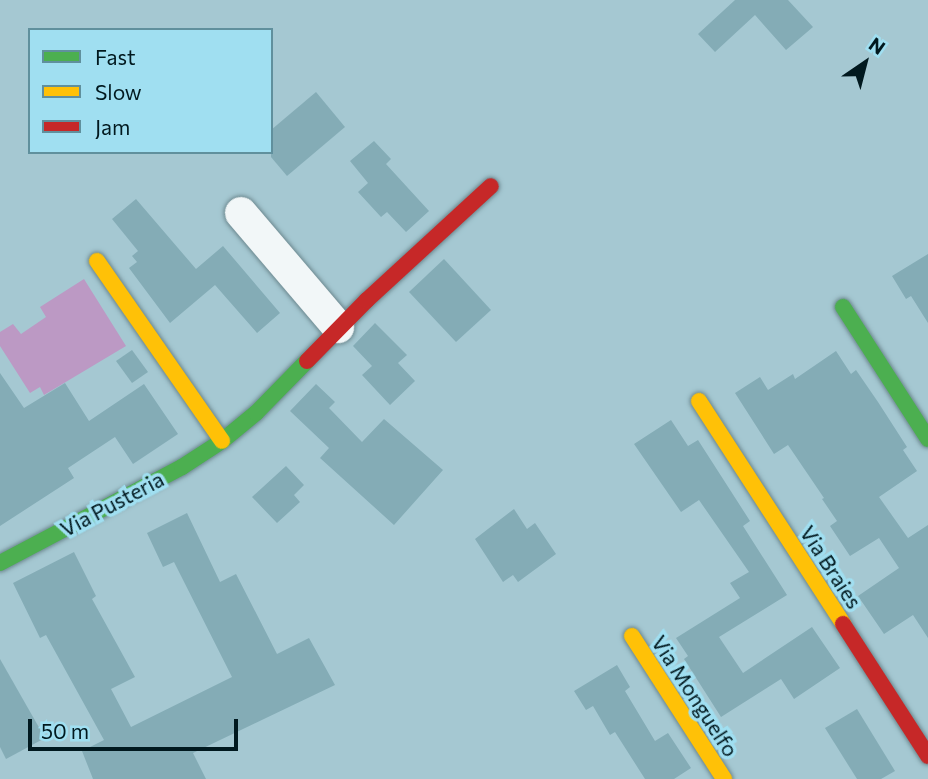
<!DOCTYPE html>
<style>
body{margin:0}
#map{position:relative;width:928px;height:779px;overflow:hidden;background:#a5c8d2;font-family:Commissioner,sans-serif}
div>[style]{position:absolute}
.green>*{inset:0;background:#bc99c4}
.building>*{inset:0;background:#84acb6}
.roads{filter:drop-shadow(0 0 2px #6c888f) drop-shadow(0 0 2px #6c888f)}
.street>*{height:32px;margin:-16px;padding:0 16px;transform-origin:16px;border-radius:16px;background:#f2f7f8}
.fast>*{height:16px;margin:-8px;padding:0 8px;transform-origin:8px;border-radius:8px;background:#4caf50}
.slow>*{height:16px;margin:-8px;padding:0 8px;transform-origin:8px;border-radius:8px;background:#ffc107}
.jam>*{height:16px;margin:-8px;padding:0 8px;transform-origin:8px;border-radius:8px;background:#c62828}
span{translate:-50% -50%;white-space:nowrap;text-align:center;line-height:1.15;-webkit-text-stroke:7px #a0dff1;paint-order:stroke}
.street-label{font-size:21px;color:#01191f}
.legend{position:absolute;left:28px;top:28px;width:245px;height:126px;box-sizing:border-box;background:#a0dff1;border:2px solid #60909d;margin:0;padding:9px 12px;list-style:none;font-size:21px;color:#01191f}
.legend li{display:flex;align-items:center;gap:14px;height:35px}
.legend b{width:35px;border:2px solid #60909d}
.north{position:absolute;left:830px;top:28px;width:70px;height:70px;-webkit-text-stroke:5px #a0dff1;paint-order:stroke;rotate:35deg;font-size:19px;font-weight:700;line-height:28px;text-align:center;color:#01191f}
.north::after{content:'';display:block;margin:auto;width:24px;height:32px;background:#01191f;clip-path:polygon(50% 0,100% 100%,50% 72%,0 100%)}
.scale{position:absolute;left:28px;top:719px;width:210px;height:32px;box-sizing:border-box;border:4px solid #01191f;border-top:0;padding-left:9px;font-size:21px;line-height:24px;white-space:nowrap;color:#01191f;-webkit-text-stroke:5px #a0dff1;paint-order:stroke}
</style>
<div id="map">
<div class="green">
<div style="clip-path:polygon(84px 279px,126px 346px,44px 395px,40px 387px,30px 393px,0 346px,0 332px,13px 324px,21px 334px,46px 317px,40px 307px)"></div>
</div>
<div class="building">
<div style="clip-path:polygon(735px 0,788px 0,813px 27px,786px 50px,755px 15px,715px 52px,698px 34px)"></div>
<div style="clip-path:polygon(316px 92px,345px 127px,287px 176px,271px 157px,271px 130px)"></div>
<div style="clip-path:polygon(374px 141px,391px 159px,386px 164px,429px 211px,406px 232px,387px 212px,381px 217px,358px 192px,368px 183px,350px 161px)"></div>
<div style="clip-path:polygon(136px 199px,196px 269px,223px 246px,280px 313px,257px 333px,215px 285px,170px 323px,129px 268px,137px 262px,132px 256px,138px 251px,112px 219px)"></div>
<div style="clip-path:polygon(928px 254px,928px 323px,911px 296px,906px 299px,892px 276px)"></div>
<div style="clip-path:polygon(444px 259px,491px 310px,456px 342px,409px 292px)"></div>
<div style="clip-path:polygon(375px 323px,407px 355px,398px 363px,415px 381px,390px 405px,362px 375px,372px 366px,353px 346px)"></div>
<div style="clip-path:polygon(132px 350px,148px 372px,132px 383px,116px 361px)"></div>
<div style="clip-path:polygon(836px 351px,851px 374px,856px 370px,878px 402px,907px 447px,903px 450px,917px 471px,879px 497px,908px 538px,928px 525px,928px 638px,913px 615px,884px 634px,858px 596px,899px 568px,879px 538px,850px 556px,830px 526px,837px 521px,822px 499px,824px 498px,788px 445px,774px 454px,735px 393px,760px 377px,768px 390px,793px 374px,795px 379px)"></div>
<div style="clip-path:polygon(0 373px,24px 408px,65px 383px,89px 421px,144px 384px,178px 434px,133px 464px,115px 437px,68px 468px,74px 478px,0 526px)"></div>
<div style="clip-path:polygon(316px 384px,335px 402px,329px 408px,362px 442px,384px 419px,443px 470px,394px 525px,320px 458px,329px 448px,290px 411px)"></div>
<div style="clip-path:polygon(671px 420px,688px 446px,698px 440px,750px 521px,743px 526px,787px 595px,719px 637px,743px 673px,812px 627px,840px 668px,794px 699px,781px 679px,721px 717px,684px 659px,688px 656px,676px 638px,740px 598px,730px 583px,749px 572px,699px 500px,681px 512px,634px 444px)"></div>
<div style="clip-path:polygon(286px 466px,304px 485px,294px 495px,300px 502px,277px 523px,252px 497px)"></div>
<div style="clip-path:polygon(514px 509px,527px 529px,535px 523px,556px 554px,518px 582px,513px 575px,503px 582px,475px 539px)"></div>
<div style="clip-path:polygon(187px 513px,220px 582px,236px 574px,277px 654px,309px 638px,335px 685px,193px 753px,206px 779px,93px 779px,82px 751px,104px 740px,46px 635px,40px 638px,13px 583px,74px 552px,96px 596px,92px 599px,135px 677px,111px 689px,131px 727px,232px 677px,174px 562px,163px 567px,147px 533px)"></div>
<div style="clip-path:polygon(0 659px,45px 738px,6px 759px,0 747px)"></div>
<div style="clip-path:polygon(617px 665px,630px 687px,625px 691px,655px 741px,668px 733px,691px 768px,674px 779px,645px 779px,615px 732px,610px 735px,593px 706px,586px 710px,574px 691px)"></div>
<div style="clip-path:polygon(857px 709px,895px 771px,881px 779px,857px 779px,825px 728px)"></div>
</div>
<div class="roads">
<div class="street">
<div style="left:241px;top:213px;width:150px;rotate:49.6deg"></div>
</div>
<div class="fast">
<div style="left:843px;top:307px;width:157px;rotate:57.2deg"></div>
<div style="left:0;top:563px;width:206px;rotate:-27.8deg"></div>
<div style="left:182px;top:467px;width:48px;rotate:-33deg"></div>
<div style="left:222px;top:441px;width:44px;rotate:-39.5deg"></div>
<div style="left:256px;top:413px;width:73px;rotate:-45.6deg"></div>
</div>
<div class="slow">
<div style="left:97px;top:261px;width:219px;rotate:55.2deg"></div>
<div style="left:699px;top:401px;width:265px;rotate:57.1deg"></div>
<div style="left:632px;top:636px;width:170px;rotate:57.2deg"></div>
</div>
<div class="jam">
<div style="left:307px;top:361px;width:86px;rotate:-45.5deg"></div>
<div style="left:367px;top:300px;width:168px;rotate:-42.6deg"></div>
<div style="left:843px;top:624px;width:157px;rotate:57.2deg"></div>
</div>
</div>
<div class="street-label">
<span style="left:112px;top:504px;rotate:-28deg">Via Pusteria</span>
<span style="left:831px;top:567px;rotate:57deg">Via Braies</span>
<span style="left:695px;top:696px;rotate:57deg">Via Monguelfo</span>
</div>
<ul class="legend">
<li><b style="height:9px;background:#4caf50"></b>Fast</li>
<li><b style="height:9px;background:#ffc107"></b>Slow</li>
<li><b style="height:9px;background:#c62828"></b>Jam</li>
</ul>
<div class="north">N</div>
<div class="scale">50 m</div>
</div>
